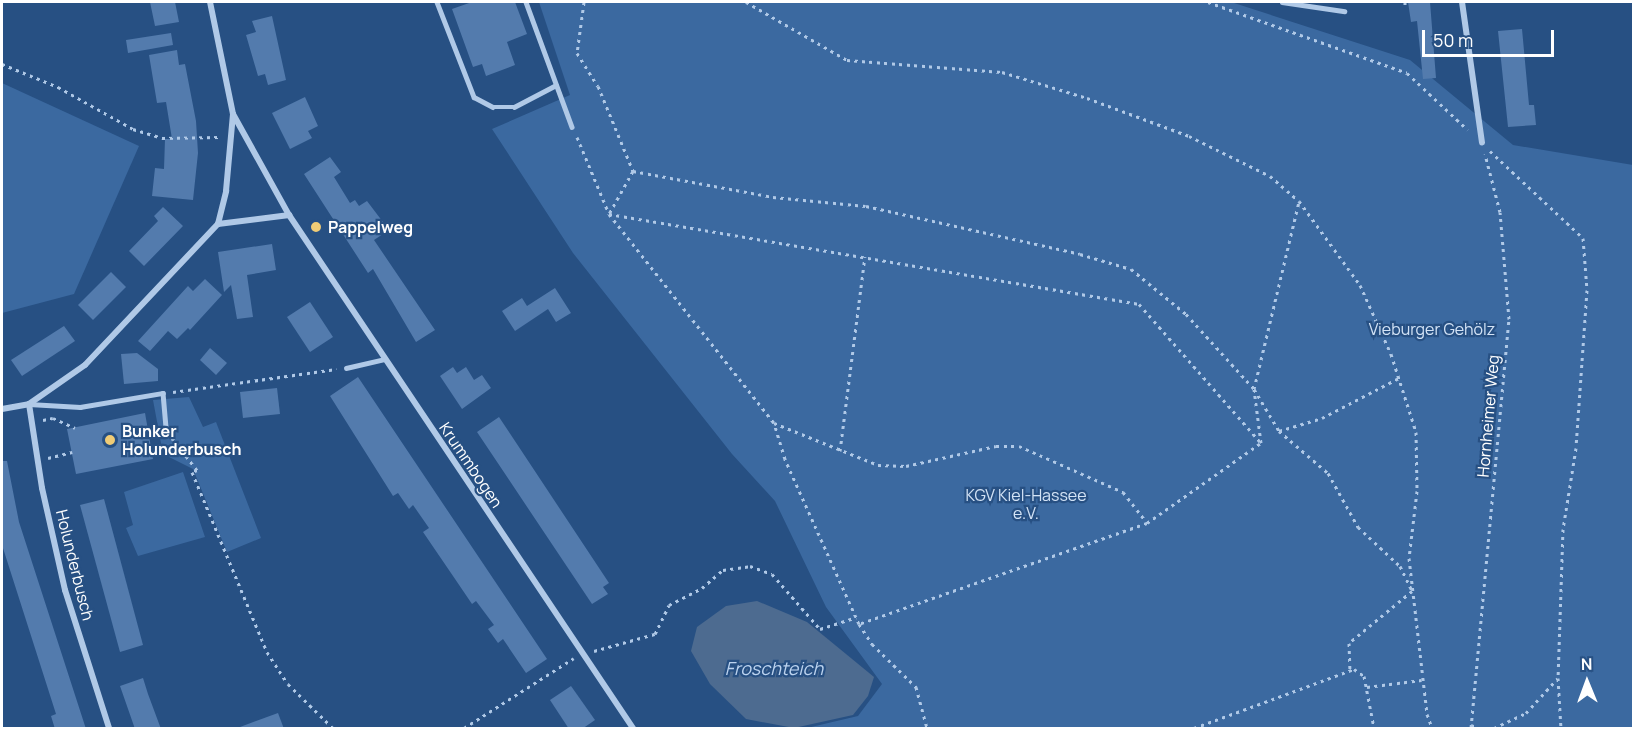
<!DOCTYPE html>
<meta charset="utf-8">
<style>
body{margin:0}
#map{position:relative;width:1635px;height:730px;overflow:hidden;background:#275083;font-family:Manrope,sans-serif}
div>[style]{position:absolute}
.green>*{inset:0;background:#3b69a0}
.water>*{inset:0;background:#4d6b90}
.building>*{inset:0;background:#537bad}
.path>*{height:3px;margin-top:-1.5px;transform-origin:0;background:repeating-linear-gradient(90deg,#b0c9e7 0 3px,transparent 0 7.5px)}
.lane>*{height:4.5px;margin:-2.25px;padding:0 2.25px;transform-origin:2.25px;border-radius:2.25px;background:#b0c9e7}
.street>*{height:6px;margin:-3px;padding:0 3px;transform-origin:3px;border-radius:3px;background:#b0c9e7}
.dots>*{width:16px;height:16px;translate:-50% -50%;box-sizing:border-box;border:3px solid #275083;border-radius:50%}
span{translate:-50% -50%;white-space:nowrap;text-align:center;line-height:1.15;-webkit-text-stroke:4.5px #275083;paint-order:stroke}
.poi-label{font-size:16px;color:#fff;font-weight:700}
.left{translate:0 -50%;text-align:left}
.park-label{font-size:16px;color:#d3e3f6}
.street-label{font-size:16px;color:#fff}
.water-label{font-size:18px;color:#bcd3ef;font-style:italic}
.frame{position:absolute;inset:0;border:3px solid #fff;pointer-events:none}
.north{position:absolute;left:1557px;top:652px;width:60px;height:60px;-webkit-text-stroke:4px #275083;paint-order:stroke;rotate:359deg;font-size:16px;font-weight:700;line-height:24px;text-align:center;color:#fff}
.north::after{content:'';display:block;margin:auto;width:21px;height:27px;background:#fff;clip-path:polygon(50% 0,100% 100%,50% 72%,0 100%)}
.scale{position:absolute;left:1422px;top:30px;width:132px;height:27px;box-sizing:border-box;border:3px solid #fff;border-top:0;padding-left:8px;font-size:18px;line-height:21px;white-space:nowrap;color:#fff;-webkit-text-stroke:4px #275083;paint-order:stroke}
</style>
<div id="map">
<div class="green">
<div style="clip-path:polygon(539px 2px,1231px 2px,1410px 60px,1513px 145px,1633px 165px,1633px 728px,807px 728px,858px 716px,882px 684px,826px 607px,775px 501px,732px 454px,573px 253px,492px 129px,570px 95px)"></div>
<div style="clip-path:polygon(2px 83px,139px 146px,74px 294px,2px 313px)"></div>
<div style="clip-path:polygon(189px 397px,203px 427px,216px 422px,261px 538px,227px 552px,193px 469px,163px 454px,153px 400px)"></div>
<div style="clip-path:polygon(183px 472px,205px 537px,138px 556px,126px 528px,133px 525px,124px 492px)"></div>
</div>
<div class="water">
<div style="clip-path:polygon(757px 601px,807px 622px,874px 677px,868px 696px,853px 715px,794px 728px,746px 719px,710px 684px,691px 651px,697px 627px,726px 606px)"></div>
</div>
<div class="building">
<div style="clip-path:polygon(150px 2px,175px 2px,179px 22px,155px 26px)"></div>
<div style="clip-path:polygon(472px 2px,515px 2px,527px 34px,507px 42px,515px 65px,486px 76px,482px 64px,473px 67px,452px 9px)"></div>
<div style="clip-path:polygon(1408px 2px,1430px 2px,1436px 78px,1423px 79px,1417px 21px,1411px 22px)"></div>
<div style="clip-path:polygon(272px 16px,286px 80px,268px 85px,265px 74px,258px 76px,246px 35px,256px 32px,252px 21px)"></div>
<div style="clip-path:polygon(1522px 29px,1529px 105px,1534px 105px,1536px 125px,1508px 127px,1498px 31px)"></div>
<div style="clip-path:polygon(171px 33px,173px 45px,128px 53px,126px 40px)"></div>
<div style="clip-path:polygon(177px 50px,179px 65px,185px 64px,196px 121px,198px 153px,193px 200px,152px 196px,155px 168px,164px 169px,165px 139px,172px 139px,166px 102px,157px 103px,149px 55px)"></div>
<div style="clip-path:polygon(305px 97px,318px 126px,308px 131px,312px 138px,290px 149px,272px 113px)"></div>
<div style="clip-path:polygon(330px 157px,341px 172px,334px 177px,350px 203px,355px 200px,359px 206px,367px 201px,389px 230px,374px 240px,435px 330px,416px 342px,373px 269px,368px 273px,304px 174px)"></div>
<div style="clip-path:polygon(163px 207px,183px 226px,144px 266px,129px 251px,158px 221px,154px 216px)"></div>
<div style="clip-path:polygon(272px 244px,276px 270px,247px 275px,253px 317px,237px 319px,231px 285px,224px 292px,218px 252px)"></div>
<div style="clip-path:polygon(111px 272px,126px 287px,93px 320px,78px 305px)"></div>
<div style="clip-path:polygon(205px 279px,222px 295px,190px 330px,188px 328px,177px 339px,168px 331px,150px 351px,138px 341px,188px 286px,193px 291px)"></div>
<div style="clip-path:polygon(555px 288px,571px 313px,556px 322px,548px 309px,515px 331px,502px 311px,522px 298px,527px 306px)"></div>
<div style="clip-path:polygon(310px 302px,333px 337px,310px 352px,287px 317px)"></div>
<div style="clip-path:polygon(64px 326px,75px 341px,22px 376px,11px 360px)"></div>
<div style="clip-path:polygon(210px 348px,227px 363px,216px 375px,200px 360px)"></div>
<div style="clip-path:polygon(137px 353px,158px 369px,158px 381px,124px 384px,121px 354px)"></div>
<div style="clip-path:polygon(453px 367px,457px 373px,466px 367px,474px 380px,482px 375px,491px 388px,462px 409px,440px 376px)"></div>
<div style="clip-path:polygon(358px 377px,547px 659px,526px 673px,503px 639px,498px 643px,488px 629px,494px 625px,476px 601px,472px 604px,453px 576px,423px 532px,429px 528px,413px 505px,409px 509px,398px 493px,393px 496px,330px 396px)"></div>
<div style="clip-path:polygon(277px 388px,280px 414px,243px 418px,240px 392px)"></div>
<div style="clip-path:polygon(145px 413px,153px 459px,76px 474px,67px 429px)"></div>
<div style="clip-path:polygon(499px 417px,609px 583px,603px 587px,608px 594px,592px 604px,477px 432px)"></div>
<div style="clip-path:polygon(2px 461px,7px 461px,19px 522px,86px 729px,55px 729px,51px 716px,56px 714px,2px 545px)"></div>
<div style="clip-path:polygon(104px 499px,143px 645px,120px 652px,80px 505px)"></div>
<div style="clip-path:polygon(143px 678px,148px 694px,161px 729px,135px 729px,120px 686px)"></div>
<div style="clip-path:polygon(571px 686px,595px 720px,582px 729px,569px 729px,550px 700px)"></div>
<div style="clip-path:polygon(278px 713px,284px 729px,240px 729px,240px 727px)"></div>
</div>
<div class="path">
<div style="left:584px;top:2px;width:51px;rotate:97.8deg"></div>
<div style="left:577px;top:53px;width:39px;rotate:58deg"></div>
<div style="left:598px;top:86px;width:92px;rotate:67.6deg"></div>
<div style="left:633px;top:171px;width:142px;rotate:10.5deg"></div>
<div style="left:773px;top:197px;width:93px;rotate:5.5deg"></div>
<div style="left:866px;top:206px;width:219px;rotate:12.6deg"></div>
<div style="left:1080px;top:254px;width:53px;rotate:16.4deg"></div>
<div style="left:1131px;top:269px;width:71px;rotate:39.3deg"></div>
<div style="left:1186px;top:314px;width:101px;rotate:47.8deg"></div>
<div style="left:1254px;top:389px;width:49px;rotate:59.2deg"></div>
<div style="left:1279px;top:431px;width:65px;rotate:40.6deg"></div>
<div style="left:1328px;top:473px;width:62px;rotate:60.9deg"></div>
<div style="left:1358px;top:527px;width:57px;rotate:42.9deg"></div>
<div style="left:1400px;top:566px;width:28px;rotate:64deg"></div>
<div style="left:1412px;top:591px;width:82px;rotate:140.5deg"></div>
<div style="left:1349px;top:643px;width:28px;rotate:88deg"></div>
<div style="left:746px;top:2px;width:116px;rotate:29.9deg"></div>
<div style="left:847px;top:60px;width:155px;rotate:4.4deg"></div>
<div style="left:1002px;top:72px;width:89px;rotate:17deg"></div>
<div style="left:1087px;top:98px;width:109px;rotate:20.4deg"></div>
<div style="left:1189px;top:136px;width:90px;rotate:26.3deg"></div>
<div style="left:1270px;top:176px;width:38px;rotate:41deg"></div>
<div style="left:1299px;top:201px;width:104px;rotate:54deg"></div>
<div style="left:1360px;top:285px;width:76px;rotate:65.8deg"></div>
<div style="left:1391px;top:354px;width:82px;rotate:72.2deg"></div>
<div style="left:1416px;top:432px;width:59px;rotate:89deg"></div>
<div style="left:1417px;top:491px;width:67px;rotate:96.8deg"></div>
<div style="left:1409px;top:558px;width:157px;rotate:83.4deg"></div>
<div style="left:1427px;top:714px;width:15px;rotate:70deg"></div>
<div style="left:1208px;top:2px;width:211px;rotate:19.6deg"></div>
<div style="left:1407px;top:73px;width:83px;rotate:43.1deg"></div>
<div style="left:1405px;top:2px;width:4px;rotate:90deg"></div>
<div style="left:2px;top:64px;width:61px;rotate:22.3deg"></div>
<div style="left:58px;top:87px;width:86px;rotate:29.2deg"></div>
<div style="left:133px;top:129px;width:30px;rotate:17deg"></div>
<div style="left:162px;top:138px;width:58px;rotate:-1deg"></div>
<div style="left:577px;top:137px;width:83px;rotate:67.4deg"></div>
<div style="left:609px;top:214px;width:266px;rotate:51.7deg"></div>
<div style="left:774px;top:423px;width:112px;rotate:22deg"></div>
<div style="left:878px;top:465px;width:28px;rotate:2deg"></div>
<div style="left:906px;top:466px;width:92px;rotate:-12.5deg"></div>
<div style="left:996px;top:446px;width:23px"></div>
<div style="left:1019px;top:446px;width:114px;rotate:23.9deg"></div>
<div style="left:1123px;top:492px;width:39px;rotate:52deg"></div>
<div style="left:1147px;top:523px;width:305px;rotate:160.7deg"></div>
<div style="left:859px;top:624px;width:181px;rotate:-114.2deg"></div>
<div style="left:785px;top:459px;width:38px;rotate:-107deg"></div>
<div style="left:1490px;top:151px;width:127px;rotate:43.1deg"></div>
<div style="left:1583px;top:238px;width:52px;rotate:85.6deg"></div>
<div style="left:1587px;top:290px;width:158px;rotate:94deg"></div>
<div style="left:1576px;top:448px;width:82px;rotate:99.1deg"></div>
<div style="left:1563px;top:529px;width:149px;rotate:91.9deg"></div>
<div style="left:1558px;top:678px;width:50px;rotate:86.6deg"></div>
<div style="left:633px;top:171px;width:49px;rotate:119.2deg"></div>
<div style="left:609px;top:214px;width:538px;rotate:9.64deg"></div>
<div style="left:1139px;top:304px;width:185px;rotate:48.7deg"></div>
<div style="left:173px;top:392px;width:165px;rotate:-8deg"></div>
<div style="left:43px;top:420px;width:10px;rotate:-11deg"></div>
<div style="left:53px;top:418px;width:24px;rotate:24deg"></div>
<div style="left:1279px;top:431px;width:45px;rotate:-16.8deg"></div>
<div style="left:1322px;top:418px;width:87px;rotate:-27.5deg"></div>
<div style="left:172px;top:438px;width:41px;rotate:52deg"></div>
<div style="left:197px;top:470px;width:5px;rotate:158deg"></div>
<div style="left:192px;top:472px;width:195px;rotate:67.4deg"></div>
<div style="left:267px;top:652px;width:38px;rotate:57deg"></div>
<div style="left:288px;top:684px;width:63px;rotate:44.4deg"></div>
<div style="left:840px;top:451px;width:196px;rotate:-82.7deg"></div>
<div style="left:48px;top:458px;width:25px;rotate:-14deg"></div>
<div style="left:1147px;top:523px;width:139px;rotate:-35.1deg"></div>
<div style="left:1261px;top:443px;width:54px;rotate:-97.4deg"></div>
<div style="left:1254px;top:389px;width:193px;rotate:-76.5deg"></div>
<div style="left:859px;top:624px;width:24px;rotate:57deg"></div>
<div style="left:872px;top:644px;width:62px;rotate:44.3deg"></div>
<div style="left:916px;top:687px;width:42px;rotate:75deg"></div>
<div style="left:594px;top:651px;width:63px;rotate:-15.6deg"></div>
<div style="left:655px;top:634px;width:32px;rotate:-64deg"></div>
<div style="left:669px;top:605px;width:37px;rotate:-27deg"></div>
<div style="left:702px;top:588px;width:28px;rotate:-41deg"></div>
<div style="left:723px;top:570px;width:27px;rotate:-8deg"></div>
<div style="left:750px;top:566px;width:23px;rotate:20deg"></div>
<div style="left:772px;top:574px;width:73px;rotate:48.9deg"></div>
<div style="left:820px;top:629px;width:38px;rotate:-18deg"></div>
<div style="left:1367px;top:687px;width:55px;rotate:-7.3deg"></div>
<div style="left:1471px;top:725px;width:8px;rotate:23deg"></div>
<div style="left:464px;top:728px;width:130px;rotate:-32.5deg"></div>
<div style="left:1194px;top:728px;width:171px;rotate:-20.2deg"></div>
<div style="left:1354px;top:669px;width:12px;rotate:35deg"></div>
<div style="left:1364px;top:676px;width:53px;rotate:79.1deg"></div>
<div style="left:1471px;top:728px;width:411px;rotate:-84.7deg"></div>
<div style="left:1509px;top:319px;width:107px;rotate:-94.8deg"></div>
<div style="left:1500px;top:212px;width:60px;rotate:-104.5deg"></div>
<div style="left:1494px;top:728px;width:35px;rotate:-25deg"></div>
<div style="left:1526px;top:713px;width:47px;rotate:-47.6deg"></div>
</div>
<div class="lane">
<div style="left:437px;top:2px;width:102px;rotate:68.7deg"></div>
<div style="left:474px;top:97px;width:21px;rotate:28deg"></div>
<div style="left:493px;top:107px;width:21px"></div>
<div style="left:514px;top:107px;width:47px;rotate:-27.6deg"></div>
<div style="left:526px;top:2px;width:133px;rotate:69.8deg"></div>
<div style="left:1282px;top:2px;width:63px;rotate:8.3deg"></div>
<div style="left:346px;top:368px;width:40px;rotate:-13deg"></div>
<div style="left:29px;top:404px;width:51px;rotate:3.4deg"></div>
<div style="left:80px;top:407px;width:84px;rotate:-9.6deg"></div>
<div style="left:163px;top:393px;width:36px;rotate:85deg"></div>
</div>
<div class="street">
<div style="left:210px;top:2px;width:114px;rotate:78.4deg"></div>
<div style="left:233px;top:114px;width:115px;rotate:61deg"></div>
<div style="left:289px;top:215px;width:618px;rotate:56.16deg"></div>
<div style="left:1462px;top:2px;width:142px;rotate:81.9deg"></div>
<div style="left:218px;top:224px;width:72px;rotate:-7.2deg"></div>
<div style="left:29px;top:404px;width:85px;rotate:81.2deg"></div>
<div style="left:42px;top:488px;width:105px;rotate:77.3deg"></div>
<div style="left:65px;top:590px;width:145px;rotate:72.3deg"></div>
<div style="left:2px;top:409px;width:27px;rotate:-10deg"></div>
<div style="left:29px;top:404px;width:68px;rotate:-34.9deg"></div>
<div style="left:85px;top:365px;width:194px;rotate:-46.7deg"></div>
<div style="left:218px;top:224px;width:34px;rotate:-76deg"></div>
<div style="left:226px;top:191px;width:77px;rotate:-84.8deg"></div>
</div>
<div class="dots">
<div style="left:316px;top:227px;background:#f0cc76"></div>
<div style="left:110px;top:440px;background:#f0cc76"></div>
</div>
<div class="poi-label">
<span class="left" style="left:328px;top:227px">Pappelweg</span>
<span class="left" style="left:122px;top:440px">Bunker<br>Holunderbusch</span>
</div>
<div class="park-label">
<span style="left:1432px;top:329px">Vieburger Gehölz</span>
<span style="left:1026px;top:504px">KGV Kiel-Hassee<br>e.V.</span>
</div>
<div class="street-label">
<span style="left:1488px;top:416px;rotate:-85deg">Hornheimer Weg</span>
<span style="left:471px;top:465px;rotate:56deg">Krummbogen</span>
<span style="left:75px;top:565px;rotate:76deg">Holunderbusch</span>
</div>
<div class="water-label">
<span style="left:774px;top:668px">Froschteich</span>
</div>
<div class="frame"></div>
<div class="north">N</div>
<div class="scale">50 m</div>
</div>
